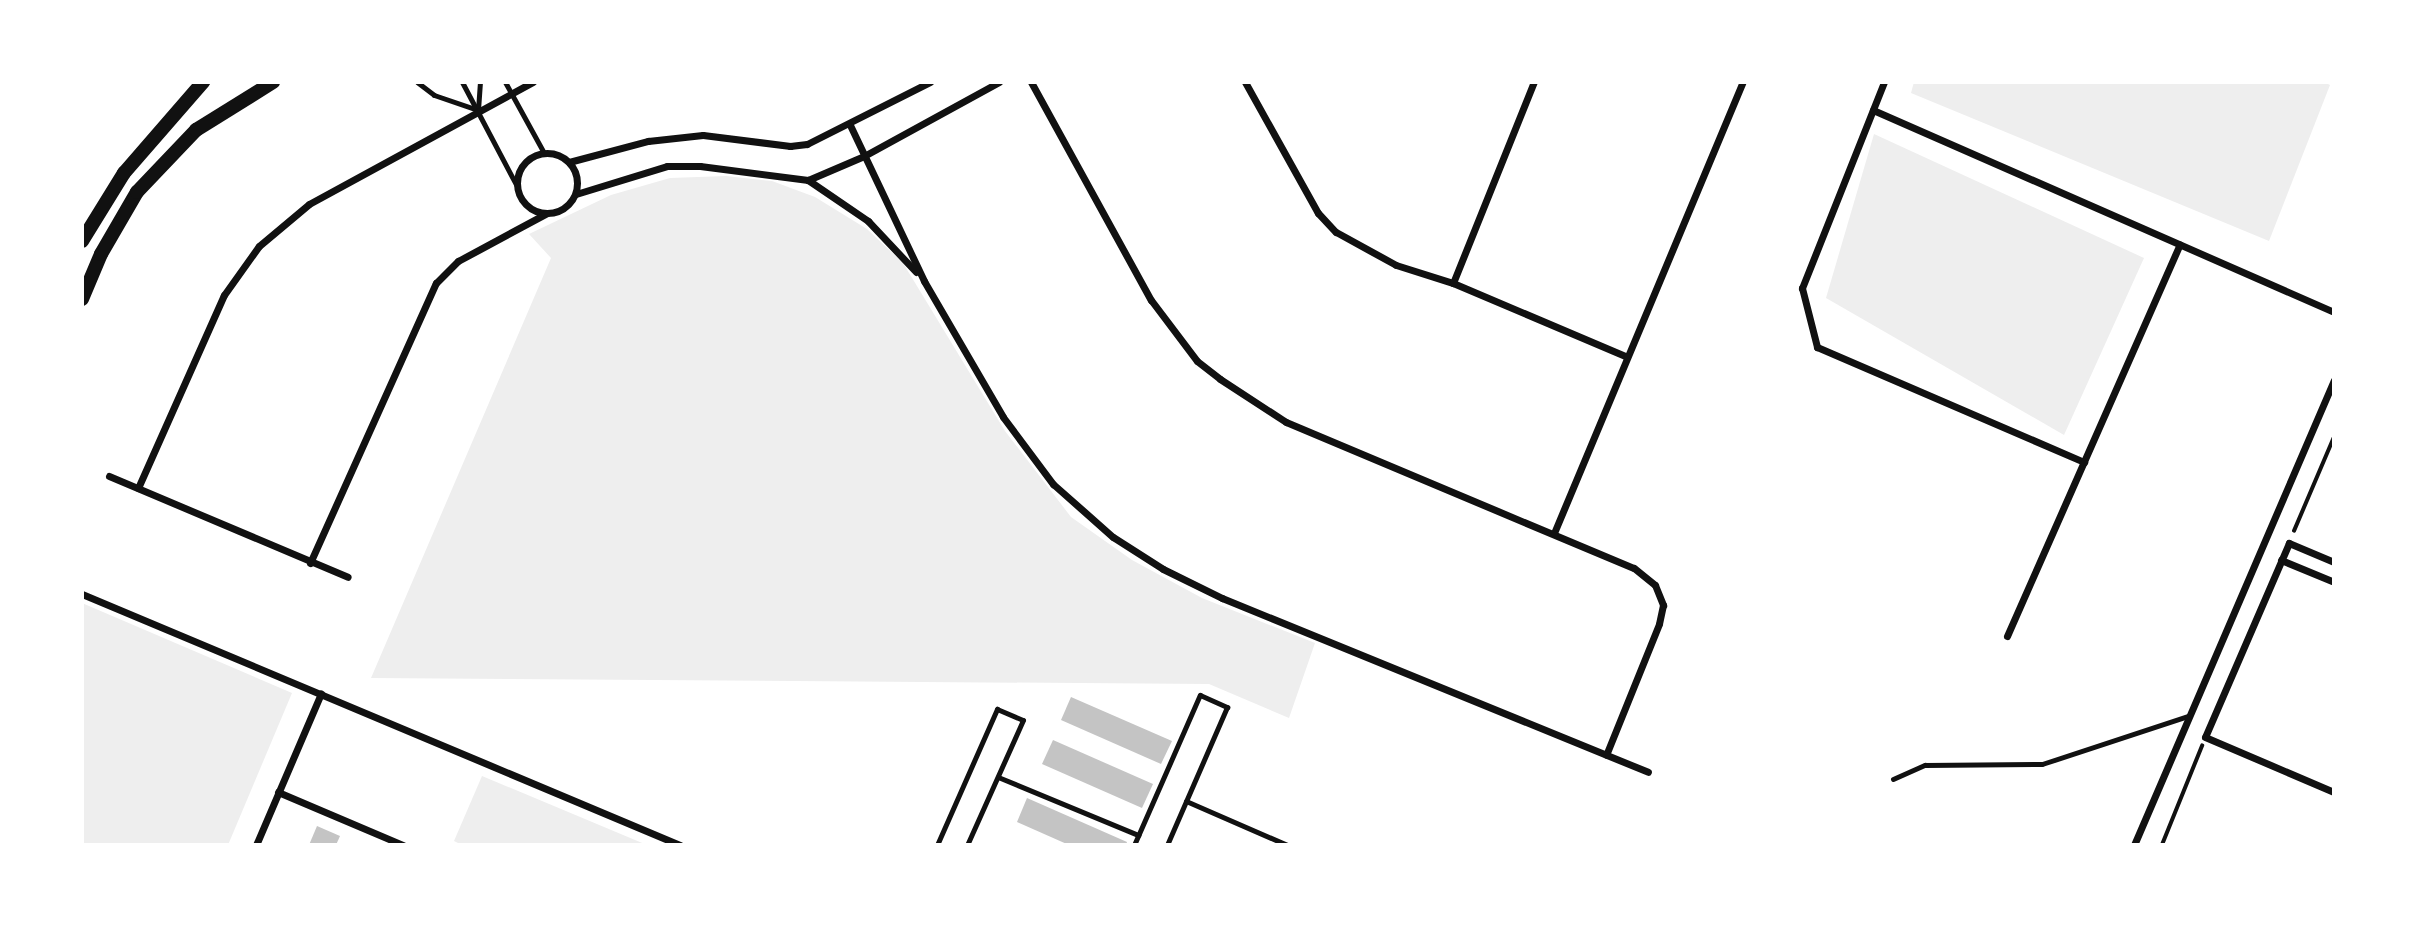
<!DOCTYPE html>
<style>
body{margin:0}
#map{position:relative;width:2416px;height:927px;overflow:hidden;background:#fff;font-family:"Varela Round",sans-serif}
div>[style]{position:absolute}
.green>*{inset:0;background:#eee}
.building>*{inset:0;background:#c4c4c4}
.path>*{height:3.5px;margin:-1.75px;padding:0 1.75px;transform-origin:1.75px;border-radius:1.75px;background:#111}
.service>*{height:5px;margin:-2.5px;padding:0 2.5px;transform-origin:2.5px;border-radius:2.5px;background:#111}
.minor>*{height:7px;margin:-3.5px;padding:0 3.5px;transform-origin:3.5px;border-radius:3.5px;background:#111}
.minor>.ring{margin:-3.5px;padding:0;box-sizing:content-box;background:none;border:7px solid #111;border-radius:50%}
.secondary>*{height:14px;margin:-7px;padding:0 7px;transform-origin:7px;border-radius:7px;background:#111}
span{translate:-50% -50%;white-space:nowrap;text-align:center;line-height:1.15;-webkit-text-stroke:7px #fff;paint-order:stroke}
.frame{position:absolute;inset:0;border:84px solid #fff;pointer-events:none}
</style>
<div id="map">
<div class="green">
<div style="clip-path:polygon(1914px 82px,2324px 82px,2330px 85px,2269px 241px,1911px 93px)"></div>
<div style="clip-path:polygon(1874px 134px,2144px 258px,2064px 435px,1826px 298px)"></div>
<div style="clip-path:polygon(726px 176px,772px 181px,815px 197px,867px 229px,903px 263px,1005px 431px,1071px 517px,1132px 560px,1202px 598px,1315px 643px,1289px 718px,1209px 684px,371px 678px,551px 258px,529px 234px,611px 195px,670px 178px)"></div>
<div style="clip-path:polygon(82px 603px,292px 693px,228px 845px,82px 845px)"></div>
<div style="clip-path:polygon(482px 776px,647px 845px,462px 845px,454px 841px)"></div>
</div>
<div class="building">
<div style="clip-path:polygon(1071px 697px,1172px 741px,1161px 764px,1061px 720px)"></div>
<div style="clip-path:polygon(1053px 740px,1153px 784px,1142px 808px,1042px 764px)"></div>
<div style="clip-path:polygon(1027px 798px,1127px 842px,1126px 845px,1069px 845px,1017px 822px)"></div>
<div style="clip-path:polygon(317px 826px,340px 836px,336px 845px,309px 845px)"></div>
</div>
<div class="path">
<div style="left:2294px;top:531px;width:102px;rotate:-66.9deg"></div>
<div style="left:2162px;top:845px;width:107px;rotate:-68deg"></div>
</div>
<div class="service">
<div style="left:417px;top:82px;width:21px;rotate:37deg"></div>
<div style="left:434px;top:95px;width:46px;rotate:18.8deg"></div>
<div style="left:462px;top:82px;width:120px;rotate:62.2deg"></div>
<div style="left:505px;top:82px;width:81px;rotate:61.2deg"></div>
<div style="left:478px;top:110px;width:28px;rotate:-86deg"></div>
<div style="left:998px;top:777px;width:152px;rotate:22.5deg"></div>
<div style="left:1893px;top:779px;width:35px;rotate:-24deg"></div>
<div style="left:1925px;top:765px;width:117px;rotate:-0.5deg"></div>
<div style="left:2042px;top:764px;width:154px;rotate:-18.2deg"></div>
<div style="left:1186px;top:801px;width:110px;rotate:23.5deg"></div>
<div style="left:937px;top:845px;width:149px;rotate:-66.2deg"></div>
<div style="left:997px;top:709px;width:28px;rotate:23deg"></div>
<div style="left:1023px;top:720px;width:137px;rotate:114.1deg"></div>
<div style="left:1134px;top:845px;width:164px;rotate:-66.3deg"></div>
<div style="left:1200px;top:695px;width:30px;rotate:24deg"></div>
<div style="left:1227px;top:707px;width:150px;rotate:113.5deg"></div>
</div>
<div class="minor">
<div style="left:1031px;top:82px;width:249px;rotate:61.2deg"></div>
<div style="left:1151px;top:300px;width:76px;rotate:53deg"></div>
<div style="left:1197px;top:361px;width:29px;rotate:38deg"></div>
<div style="left:1220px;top:379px;width:79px;rotate:33.1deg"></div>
<div style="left:1286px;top:422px;width:377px;rotate:22.8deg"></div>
<div style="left:1634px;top:568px;width:27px;rotate:39deg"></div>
<div style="left:1655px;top:585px;width:22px;rotate:68deg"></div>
<div style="left:1663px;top:605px;width:19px;rotate:102deg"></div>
<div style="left:1659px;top:624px;width:141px;rotate:112deg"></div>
<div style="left:1245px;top:82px;width:150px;rotate:60.9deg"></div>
<div style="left:1318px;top:213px;width:26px;rotate:47deg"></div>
<div style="left:1336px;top:232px;width:68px;rotate:28.8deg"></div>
<div style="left:1396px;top:265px;width:60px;rotate:17.5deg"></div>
<div style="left:1453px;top:283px;width:187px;rotate:23deg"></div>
<div style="left:1884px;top:82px;width:222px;rotate:111.7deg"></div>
<div style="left:1802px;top:288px;width:61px;rotate:75.7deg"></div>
<div style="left:1817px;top:347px;width:291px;rotate:23.3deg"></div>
<div style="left:1873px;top:110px;width:503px;rotate:23.66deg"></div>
<div style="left:850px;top:125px;width:173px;rotate:64.6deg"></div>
<div style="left:924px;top:281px;width:157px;rotate:59.8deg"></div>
<div style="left:1003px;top:417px;width:84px;rotate:53.3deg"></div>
<div style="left:1053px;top:484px;width:80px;rotate:41.5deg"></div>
<div style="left:1113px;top:537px;width:59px;rotate:32.6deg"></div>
<div style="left:1163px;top:569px;width:66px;rotate:26.2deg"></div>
<div style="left:1222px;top:598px;width:460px;rotate:22.2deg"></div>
<div class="ring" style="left:517px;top:153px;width:53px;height:53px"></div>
<div style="left:569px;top:162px;width:82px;rotate:-14.9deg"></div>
<div style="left:648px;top:141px;width:55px;rotate:-6.2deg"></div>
<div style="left:703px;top:135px;width:88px;rotate:7.2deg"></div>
<div style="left:790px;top:146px;width:17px;rotate:-7deg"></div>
<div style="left:807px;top:144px;width:138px;rotate:-26.8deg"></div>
<div style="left:808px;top:180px;width:73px;rotate:34.3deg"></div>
<div style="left:868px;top:221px;width:70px;rotate:46.7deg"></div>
<div style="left:576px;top:194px;width:95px;rotate:-17.1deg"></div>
<div style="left:667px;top:166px;width:33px"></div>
<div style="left:700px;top:166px;width:109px;rotate:7.4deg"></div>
<div style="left:808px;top:180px;width:61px;rotate:-23.2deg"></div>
<div style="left:864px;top:156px;width:154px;rotate:-28.7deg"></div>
<div style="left:1453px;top:283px;width:217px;rotate:-68.1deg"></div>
<div style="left:109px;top:476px;width:259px;rotate:22.9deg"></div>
<div style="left:138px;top:488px;width:211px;rotate:-66deg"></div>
<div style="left:224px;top:295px;width:60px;rotate:-54.5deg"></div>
<div style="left:259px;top:246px;width:65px;rotate:-40deg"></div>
<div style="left:309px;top:204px;width:255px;rotate:-28.6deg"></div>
<div style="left:1554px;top:533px;width:489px;rotate:-67.3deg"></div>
<div style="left:2281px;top:560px;width:57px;rotate:22.5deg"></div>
<div style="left:2334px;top:562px;width:49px;rotate:-157.1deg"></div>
<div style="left:2289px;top:543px;width:211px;rotate:113.4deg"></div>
<div style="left:2205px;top:737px;width:140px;rotate:23.1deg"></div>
<div style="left:310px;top:563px;width:307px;rotate:-65.8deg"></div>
<div style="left:436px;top:283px;width:31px;rotate:-45deg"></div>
<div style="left:458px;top:261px;width:101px;rotate:-28.3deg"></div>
<div style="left:82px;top:594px;width:649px;rotate:22.77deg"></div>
<div style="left:2007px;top:636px;width:428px;rotate:-66.2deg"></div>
<div style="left:278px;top:792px;width:136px;rotate:23deg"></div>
<div style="left:256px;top:845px;width:165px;rotate:-66.8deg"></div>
<div style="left:2134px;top:845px;width:506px;rotate:-66.73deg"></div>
</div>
<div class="secondary">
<div style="left:82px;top:241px;width:80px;rotate:-58.3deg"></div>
<div style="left:124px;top:173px;width:121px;rotate:-49deg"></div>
<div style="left:82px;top:299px;width:49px;rotate:-67.1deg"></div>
<div style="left:101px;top:254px;width:72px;rotate:-59.9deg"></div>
<div style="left:137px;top:192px;width:86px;rotate:-46.4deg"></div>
<div style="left:196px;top:130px;width:91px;rotate:-31.9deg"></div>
</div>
<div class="frame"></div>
</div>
